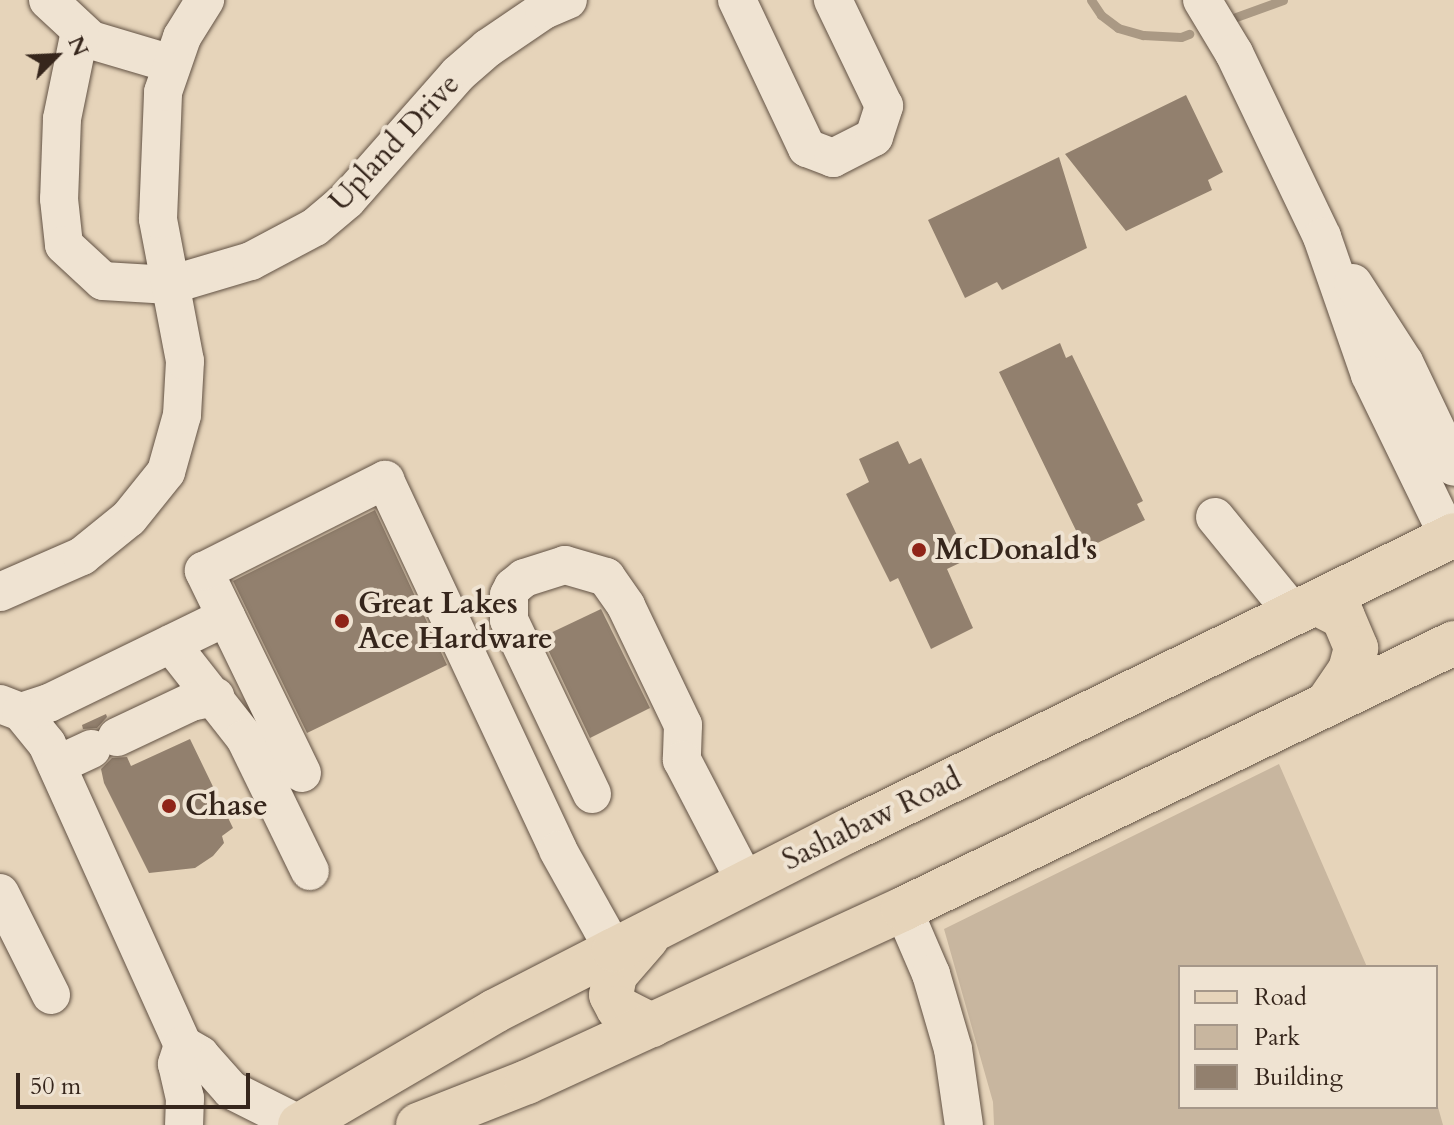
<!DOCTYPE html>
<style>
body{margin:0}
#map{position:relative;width:1454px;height:1125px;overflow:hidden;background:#e6d4ba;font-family:Cardo,serif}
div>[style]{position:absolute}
.green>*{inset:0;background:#c8b69f}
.stream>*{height:9px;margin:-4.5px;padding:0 4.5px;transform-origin:4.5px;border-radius:4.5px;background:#aa9984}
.building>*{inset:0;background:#92806e}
.roads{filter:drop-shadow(0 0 2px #625244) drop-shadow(0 0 2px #625244)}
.minor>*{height:38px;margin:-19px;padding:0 19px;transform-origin:19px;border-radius:19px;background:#efe3d2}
.major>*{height:44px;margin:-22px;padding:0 22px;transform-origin:22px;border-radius:22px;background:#e6d4ba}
.dots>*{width:22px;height:22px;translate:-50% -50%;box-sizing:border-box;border:4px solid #efe3d2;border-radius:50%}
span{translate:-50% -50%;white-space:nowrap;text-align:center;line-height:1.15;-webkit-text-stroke:8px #efe3d2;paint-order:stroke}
.street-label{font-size:30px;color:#36261c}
.poi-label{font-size:30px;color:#36261c;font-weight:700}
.left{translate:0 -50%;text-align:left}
.legend{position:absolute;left:1178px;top:965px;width:260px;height:144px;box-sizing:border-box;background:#efe3d2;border:2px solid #a59789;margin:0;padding:10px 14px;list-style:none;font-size:24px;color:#36261c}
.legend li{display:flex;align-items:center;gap:16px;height:40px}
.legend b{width:40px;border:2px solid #a59789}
.north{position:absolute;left:16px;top:16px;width:80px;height:80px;-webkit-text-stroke:6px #efe3d2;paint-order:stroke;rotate:66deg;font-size:22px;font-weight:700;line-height:32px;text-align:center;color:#36261c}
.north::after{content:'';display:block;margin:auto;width:28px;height:36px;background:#36261c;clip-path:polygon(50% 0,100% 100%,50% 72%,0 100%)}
.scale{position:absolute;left:16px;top:1073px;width:234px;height:36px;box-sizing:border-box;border:4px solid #36261c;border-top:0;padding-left:10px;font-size:24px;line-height:28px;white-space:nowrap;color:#36261c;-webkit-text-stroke:6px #efe3d2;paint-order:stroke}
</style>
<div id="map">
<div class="green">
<i style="clip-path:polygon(1279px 764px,1367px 967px,1180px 967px,1180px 1107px,1436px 1107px,1436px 1100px,1443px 1125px,994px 1125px,993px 1102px,944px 929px)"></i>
</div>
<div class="stream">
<i style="left:1091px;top:0;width:18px;rotate:56deg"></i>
<i style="left:1101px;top:15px;width:21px;rotate:37deg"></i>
<i style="left:1118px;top:28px;width:26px;rotate:16deg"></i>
<i style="left:1143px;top:35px;width:38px;rotate:3deg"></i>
<i style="left:1181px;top:37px;width:9px;rotate:-21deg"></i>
<i style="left:1236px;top:17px;width:50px;rotate:-19.9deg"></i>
</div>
<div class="building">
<i style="clip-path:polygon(1186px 95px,1223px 172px,1208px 180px,1212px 190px,1126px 231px,1065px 154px)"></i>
<i style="clip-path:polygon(1059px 157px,1087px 248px,1002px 290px,997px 282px,965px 298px,928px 220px)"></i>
<i style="clip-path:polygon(1060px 343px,1066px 358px,1072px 355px,1143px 501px,1137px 504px,1145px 520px,1085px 549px,999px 372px)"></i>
<i style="clip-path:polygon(898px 441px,909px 464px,921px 458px,968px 559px,947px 569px,973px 628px,931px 649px,898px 578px,890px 582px,846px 494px,869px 482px,859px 459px)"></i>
<i style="clip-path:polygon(375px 510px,447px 665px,307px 733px,233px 581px)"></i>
<i style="clip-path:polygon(601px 609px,650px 708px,590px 738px,542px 637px)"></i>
<i style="clip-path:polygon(106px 714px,107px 717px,97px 728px,83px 729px,82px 725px)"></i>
<i style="clip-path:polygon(190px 739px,233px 828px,222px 836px,224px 843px,213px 856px,195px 868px,149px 873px,104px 783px,101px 769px,112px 758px,127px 757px,131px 766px)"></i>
</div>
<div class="roads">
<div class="minor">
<i style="left:48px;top:0;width:59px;rotate:42.9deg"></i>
<i style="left:91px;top:40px;width:84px;rotate:16.5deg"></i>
<i style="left:737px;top:0;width:164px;rotate:64.7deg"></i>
<i style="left:807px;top:148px;width:28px;rotate:21deg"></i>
<i style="left:833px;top:158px;width:46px;rotate:-27.1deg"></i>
<i style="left:874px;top:137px;width:33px;rotate:-72deg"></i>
<i style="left:884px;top:106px;width:118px;rotate:-115.7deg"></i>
<i style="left:1202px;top:0;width:62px;rotate:58.9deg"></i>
<i style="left:1234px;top:53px;width:204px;rotate:64.4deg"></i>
<i style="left:1322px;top:237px;width:146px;rotate:70.8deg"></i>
<i style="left:1370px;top:375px;width:181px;rotate:64.1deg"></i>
<i style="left:80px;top:31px;width:90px;rotate:101.6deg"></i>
<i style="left:62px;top:119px;width:80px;rotate:92.1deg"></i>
<i style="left:59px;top:199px;width:46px;rotate:83.8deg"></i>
<i style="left:64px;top:245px;width:53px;rotate:42.7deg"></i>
<i style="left:103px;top:281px;width:67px;rotate:3.4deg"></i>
<i style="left:170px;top:285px;width:84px;rotate:-16.5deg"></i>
<i style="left:251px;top:261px;width:72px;rotate:-28deg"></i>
<i style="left:315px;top:227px;width:42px;rotate:-40.2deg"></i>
<i style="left:347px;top:200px;width:168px;rotate:-48.6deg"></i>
<i style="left:458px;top:74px;width:40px;rotate:-41deg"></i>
<i style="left:488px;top:48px;width:68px;rotate:-34.2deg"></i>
<i style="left:544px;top:10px;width:26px;rotate:-23deg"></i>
<i style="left:1353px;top:283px;width:94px;rotate:57.2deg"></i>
<i style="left:1404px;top:362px;width:116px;rotate:64.5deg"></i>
<i style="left:1215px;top:517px;width:125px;rotate:50.8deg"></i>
<i style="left:0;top:592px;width:90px;rotate:-23.7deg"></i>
<i style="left:82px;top:556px;width:60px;rotate:-39deg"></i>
<i style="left:129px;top:518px;width:59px;rotate:-51.2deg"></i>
<i style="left:166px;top:472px;width:59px;rotate:-74.3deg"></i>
<i style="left:182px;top:415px;width:54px;rotate:-86.8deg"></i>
<i style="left:185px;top:361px;width:145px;rotate:-100.8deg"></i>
<i style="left:158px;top:219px;width:127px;rotate:-87.7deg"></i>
<i style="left:163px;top:92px;width:58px;rotate:-70.9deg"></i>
<i style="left:182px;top:37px;width:44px;rotate:-58.1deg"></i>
<i style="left:171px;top:644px;width:120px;rotate:51.8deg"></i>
<i style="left:245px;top:738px;width:148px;rotate:64deg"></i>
<i style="left:0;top:704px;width:22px;rotate:21deg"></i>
<i style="left:21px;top:712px;width:41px;rotate:50.9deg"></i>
<i style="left:47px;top:744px;width:330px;rotate:65.7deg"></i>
<i style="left:183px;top:1045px;width:20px;rotate:30deg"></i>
<i style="left:200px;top:1055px;width:47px;rotate:48.5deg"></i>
<i style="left:231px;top:1090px;width:78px;rotate:26.6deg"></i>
<i style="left:21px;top:712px;width:29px;rotate:-18deg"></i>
<i style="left:49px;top:703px;width:197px;rotate:-25.9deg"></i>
<i style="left:117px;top:737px;width:82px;rotate:-25.3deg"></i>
<i style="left:191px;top:702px;width:25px;rotate:-12deg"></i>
<i style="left:57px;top:765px;width:38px;rotate:-25deg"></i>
<i style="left:302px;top:773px;width:225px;rotate:-115.9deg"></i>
<i style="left:204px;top:571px;width:203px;rotate:-26.7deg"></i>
<i style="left:385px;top:480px;width:408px;rotate:64.9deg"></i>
<i style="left:558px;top:850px;width:115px;rotate:60.8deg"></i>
<i style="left:592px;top:794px;width:193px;rotate:-115.5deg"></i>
<i style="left:509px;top:620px;width:25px;rotate:-90deg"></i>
<i style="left:509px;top:595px;width:9px;rotate:-63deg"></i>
<i style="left:513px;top:587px;width:14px;rotate:-39deg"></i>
<i style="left:524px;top:578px;width:43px;rotate:-17.6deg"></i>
<i style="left:565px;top:565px;width:43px;rotate:16.3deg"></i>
<i style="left:606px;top:577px;width:35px;rotate:55deg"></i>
<i style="left:626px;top:606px;width:132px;rotate:64.4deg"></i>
<i style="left:683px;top:725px;width:35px;rotate:92deg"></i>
<i style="left:682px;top:760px;width:139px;rotate:62.5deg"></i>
<i style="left:0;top:893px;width:114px;rotate:63.4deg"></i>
<i style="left:903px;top:909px;width:71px;rotate:66.7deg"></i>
<i style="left:931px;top:974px;width:78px;rotate:73.7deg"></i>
<i style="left:953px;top:1049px;width:77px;rotate:81.8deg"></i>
<i style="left:183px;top:1045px;width:20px;rotate:108deg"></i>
<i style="left:177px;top:1064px;width:35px;rotate:77deg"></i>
<i style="left:185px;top:1098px;width:27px;rotate:92deg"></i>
</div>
<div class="major">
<i style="left:1316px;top:603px;width:30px;rotate:27deg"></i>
<i style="left:1343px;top:617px;width:34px;rotate:67deg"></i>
<i style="left:1356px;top:648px;width:23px;rotate:105deg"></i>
<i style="left:1350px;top:670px;width:41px;rotate:124.1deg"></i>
<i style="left:647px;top:938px;width:49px;rotate:130.9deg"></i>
<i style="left:615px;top:975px;width:20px;rotate:101deg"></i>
<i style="left:611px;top:995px;width:15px;rotate:62deg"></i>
<i style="left:618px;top:1008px;width:38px;rotate:27deg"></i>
<i style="left:300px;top:1125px;width:226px;rotate:-30.3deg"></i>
<i style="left:495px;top:1011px;width:134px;rotate:-27.1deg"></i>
<i style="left:614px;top:950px;width:263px;rotate:-27deg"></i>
<i style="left:848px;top:831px;width:674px;rotate:-26.03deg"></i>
<i style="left:418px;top:1125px;width:117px;rotate:-21.5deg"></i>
<i style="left:527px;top:1082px;width:414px;rotate:-24.7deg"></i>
<i style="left:903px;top:909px;width:612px;rotate:-25.77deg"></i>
</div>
</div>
<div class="dots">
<i style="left:919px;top:550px;background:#8f2418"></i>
<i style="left:342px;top:621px;background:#8f2418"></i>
<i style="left:169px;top:806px;background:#8f2418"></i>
</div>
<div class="street-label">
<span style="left:395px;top:143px;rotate:-47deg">Upland Drive</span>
<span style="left:872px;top:820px;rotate:-26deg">Sashabaw Road</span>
</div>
<div class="poi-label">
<span class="left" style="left:935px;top:550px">McDonald's</span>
<span class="left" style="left:358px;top:621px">Great Lakes<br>Ace Hardware</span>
<span class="left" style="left:185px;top:806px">Chase</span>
</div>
<ul class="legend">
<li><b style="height:10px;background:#e6d4ba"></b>Road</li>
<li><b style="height:22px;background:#c8b69f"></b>Park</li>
<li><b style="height:22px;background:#92806e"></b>Building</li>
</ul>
<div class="north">N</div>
<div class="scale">50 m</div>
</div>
